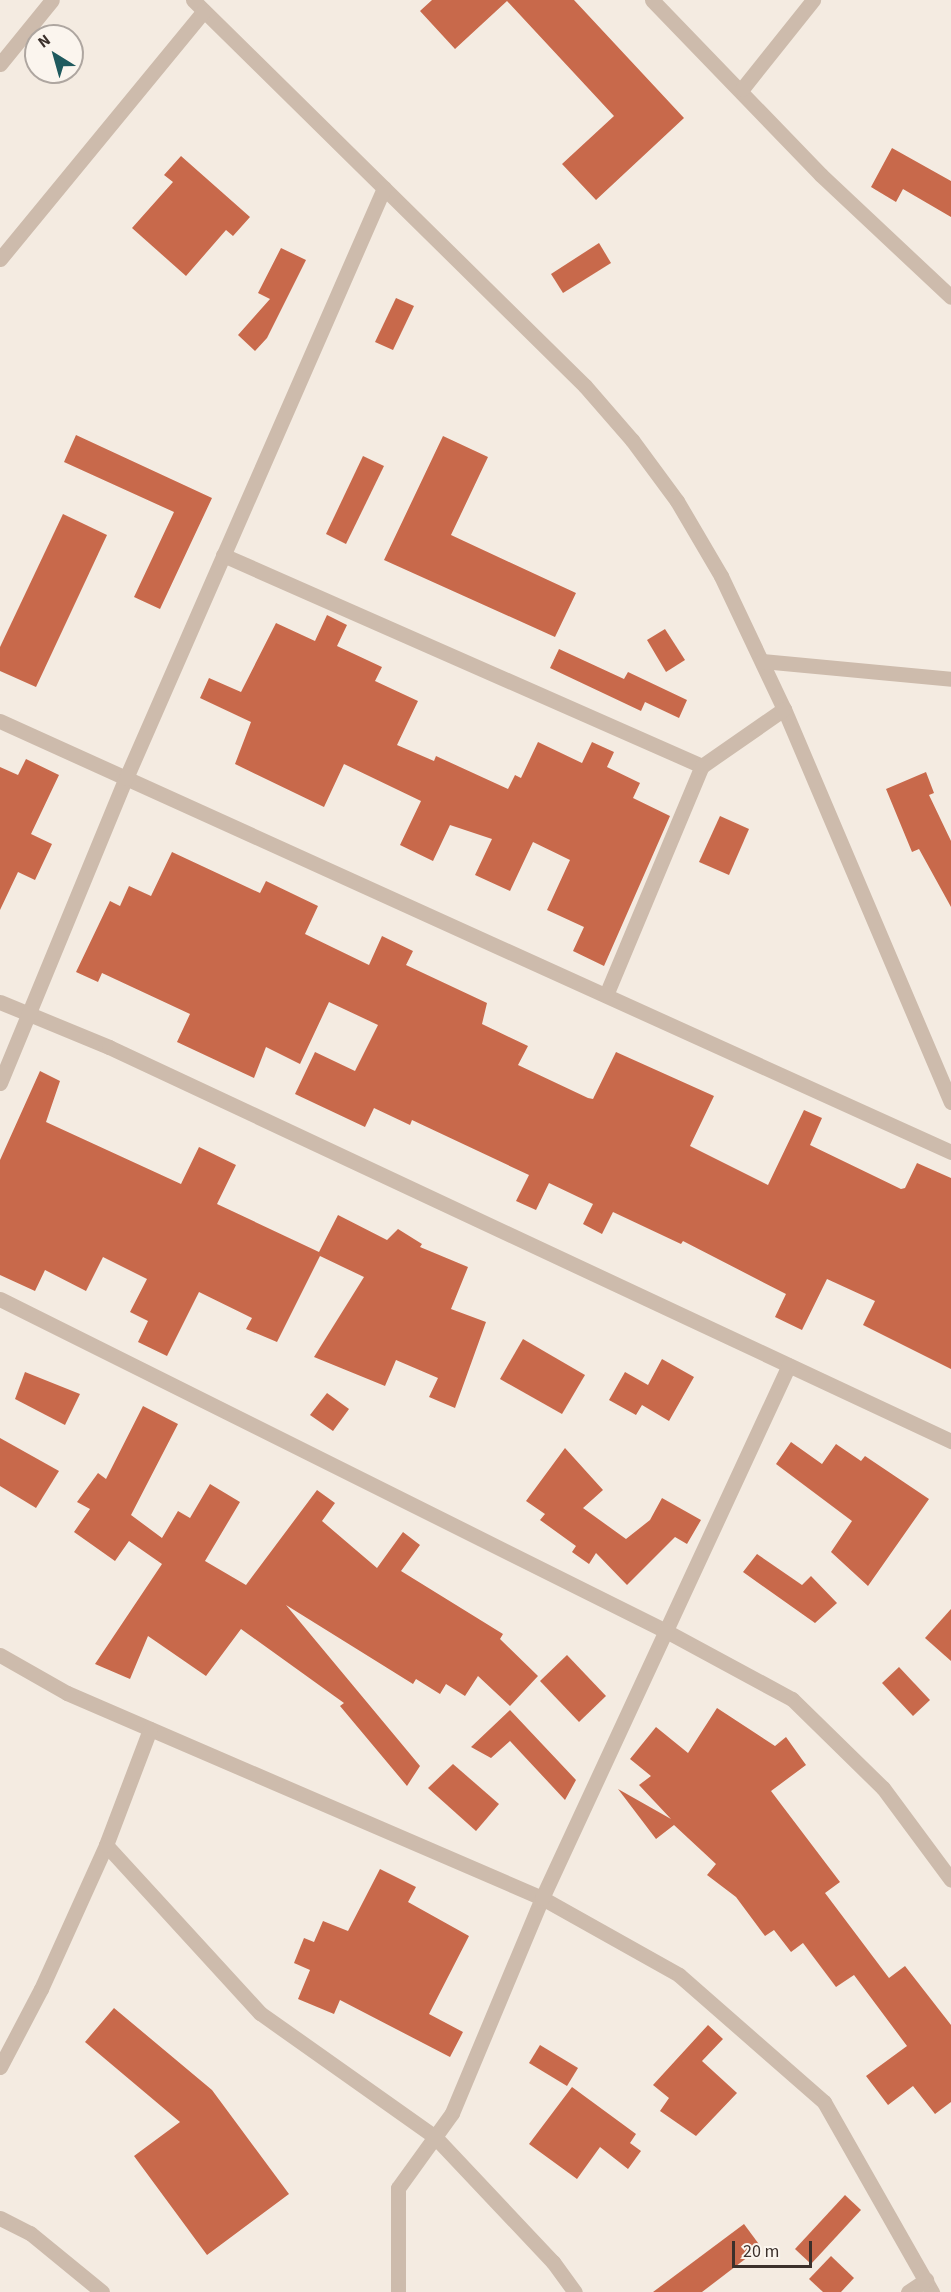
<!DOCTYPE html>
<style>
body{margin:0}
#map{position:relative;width:951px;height:2292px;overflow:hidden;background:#f4ebe1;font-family:"Source Sans 3",sans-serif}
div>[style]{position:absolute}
.building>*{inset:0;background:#c8694b}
.minor>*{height:15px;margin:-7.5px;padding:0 7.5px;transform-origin:7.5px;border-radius:7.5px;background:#cdbbac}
span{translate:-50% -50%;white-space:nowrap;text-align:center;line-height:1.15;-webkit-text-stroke:4.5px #fbf5ee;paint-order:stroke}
.north{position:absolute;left:24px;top:24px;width:60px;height:60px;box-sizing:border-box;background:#fbf5ee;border:2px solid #aea6a0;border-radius:50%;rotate:323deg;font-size:16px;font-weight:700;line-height:24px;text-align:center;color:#3b302b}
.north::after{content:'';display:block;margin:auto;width:21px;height:27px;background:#1f5a5e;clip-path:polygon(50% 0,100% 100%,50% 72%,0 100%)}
.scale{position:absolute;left:732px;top:2241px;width:80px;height:27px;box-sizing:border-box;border:3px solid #3b302b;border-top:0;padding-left:8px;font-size:18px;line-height:21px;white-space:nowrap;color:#3b302b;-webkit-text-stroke:4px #fbf5ee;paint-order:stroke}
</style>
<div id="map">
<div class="building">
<i style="clip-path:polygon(432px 0,574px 0,684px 118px,596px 200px,562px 164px,614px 116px,507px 1px,455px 49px,420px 11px)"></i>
<i style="clip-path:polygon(892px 148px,951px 181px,951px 217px,903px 189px,896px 202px,871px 187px)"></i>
<i style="clip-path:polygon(181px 156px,250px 217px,233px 236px,226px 230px,186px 276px,132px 228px,173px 182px,164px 175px)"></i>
<i style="clip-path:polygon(599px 243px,611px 263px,563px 293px,551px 274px)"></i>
<i style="clip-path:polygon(281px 248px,306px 260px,267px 338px,255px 351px,238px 335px,270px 299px,258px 293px)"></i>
<i style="clip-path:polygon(396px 298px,414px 306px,393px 350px,375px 342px)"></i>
<i style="clip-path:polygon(76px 435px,212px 498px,160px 609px,134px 597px,174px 512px,64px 462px)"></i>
<i style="clip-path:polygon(443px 436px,488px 457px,451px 535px,576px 593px,555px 637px,384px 560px)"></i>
<i style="clip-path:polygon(363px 456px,384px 466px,346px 544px,326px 534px)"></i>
<i style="clip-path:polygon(63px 514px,107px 535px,36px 687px,0 671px,0 647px)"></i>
<i style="clip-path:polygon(327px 615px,347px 625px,337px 646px,382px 667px,375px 681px,418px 701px,397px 745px,434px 761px,436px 756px,508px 789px,515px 775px,521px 778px,538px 742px,582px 763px,592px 742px,614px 752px,607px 767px,640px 783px,633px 798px,670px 816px,604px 966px,573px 951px,584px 927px,547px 910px,570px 860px,533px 842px,510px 891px,475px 875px,492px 839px,450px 825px,433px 861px,400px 845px,421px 801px,344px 764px,324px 807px,235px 764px,251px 722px,200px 698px,209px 678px,241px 692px,276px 623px,315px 641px)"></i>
<i style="clip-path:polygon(665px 629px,685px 660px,666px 672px,647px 640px)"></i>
<i style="clip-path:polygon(559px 649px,624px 679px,628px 672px,687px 700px,679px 718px,645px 702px,641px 711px,550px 668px)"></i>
<i style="clip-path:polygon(26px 759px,59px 775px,31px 834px,52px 844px,35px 880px,18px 872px,0 910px,0 767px,18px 775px)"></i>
<i style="clip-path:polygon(926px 772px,934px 793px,929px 795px,951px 841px,951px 907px,919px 849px,912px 852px,886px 789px)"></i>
<i style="clip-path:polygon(720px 816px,749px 829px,729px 875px,699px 862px)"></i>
<i style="clip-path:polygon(172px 852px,260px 893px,266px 881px,318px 906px,305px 934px,369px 965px,382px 936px,413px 951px,406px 965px,487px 1003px,482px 1024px,528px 1046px,518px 1065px,588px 1098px,593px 1099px,616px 1052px,714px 1096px,690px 1146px,768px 1185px,804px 1110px,822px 1118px,810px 1145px,901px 1189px,905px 1188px,917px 1163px,951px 1178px,951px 1369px,863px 1325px,875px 1301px,827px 1279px,802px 1330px,775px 1317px,786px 1294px,683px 1241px,681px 1244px,613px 1212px,602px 1234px,583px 1224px,593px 1204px,549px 1183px,536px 1210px,516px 1201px,529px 1175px,412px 1120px,410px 1125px,374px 1108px,365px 1127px,295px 1094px,315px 1052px,355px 1071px,378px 1025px,329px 1002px,300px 1064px,266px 1047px,254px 1078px,177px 1042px,190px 1014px,102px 973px,98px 982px,76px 972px,110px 901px,120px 906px,129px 886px,151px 896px)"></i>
<i style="clip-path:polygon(40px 1071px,60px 1081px,46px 1122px,181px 1184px,199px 1147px,236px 1165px,217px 1204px,319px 1252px,338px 1215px,387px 1240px,398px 1229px,422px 1244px,420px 1247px,468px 1267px,451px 1309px,486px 1322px,455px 1408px,429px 1397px,438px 1378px,396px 1360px,385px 1386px,314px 1357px,364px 1277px,320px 1256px,277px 1342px,246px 1329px,252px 1318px,199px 1292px,167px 1356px,138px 1342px,148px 1321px,130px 1312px,147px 1279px,103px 1257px,86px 1291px,45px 1270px,35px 1291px,0 1275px,0 1160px)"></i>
<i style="clip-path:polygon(523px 1339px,585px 1375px,562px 1414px,500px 1379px)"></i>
<i style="clip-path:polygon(662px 1359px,694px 1377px,669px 1421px,642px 1405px,636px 1415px,609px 1400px,625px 1372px,648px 1385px)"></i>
<i style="clip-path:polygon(25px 1372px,80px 1394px,65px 1425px,15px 1399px)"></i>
<i style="clip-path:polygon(327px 1393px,349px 1409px,333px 1431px,310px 1415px)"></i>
<i style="clip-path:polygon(143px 1406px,178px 1424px,131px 1515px,162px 1538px,178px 1511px,190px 1518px,210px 1484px,240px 1502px,205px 1561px,246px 1585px,317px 1490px,335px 1503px,322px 1521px,377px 1568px,403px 1532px,420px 1545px,401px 1571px,503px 1634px,500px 1639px,538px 1676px,510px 1706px,478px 1676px,465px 1696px,446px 1684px,440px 1694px,416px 1679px,413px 1684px,286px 1605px,420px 1766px,407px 1786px,340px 1706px,344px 1703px,241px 1629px,206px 1676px,148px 1636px,130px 1679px,95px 1664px,162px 1564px,129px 1541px,115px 1561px,74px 1532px,90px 1509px,77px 1502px,98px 1473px,106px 1479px)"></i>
<i style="clip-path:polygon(0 1438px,59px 1471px,36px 1508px,0 1486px)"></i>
<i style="clip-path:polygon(791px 1442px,822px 1464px,836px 1444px,861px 1461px,865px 1456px,929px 1499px,868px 1586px,831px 1552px,852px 1521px,776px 1464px)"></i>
<i style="clip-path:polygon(565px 1448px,603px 1490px,583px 1508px,626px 1539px,650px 1520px,662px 1498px,701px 1520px,687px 1544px,675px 1537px,627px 1585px,596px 1553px,589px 1564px,572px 1552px,576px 1546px,540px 1520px,545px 1514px,526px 1501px)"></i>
<i style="clip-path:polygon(757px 1554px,802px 1585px,811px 1576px,837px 1603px,815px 1623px,743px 1572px)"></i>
<i style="clip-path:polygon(951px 1609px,951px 1661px,925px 1638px)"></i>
<i style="clip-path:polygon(567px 1655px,606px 1696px,579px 1722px,540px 1681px)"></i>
<i style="clip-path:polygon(899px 1667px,930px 1700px,913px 1716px,882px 1683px)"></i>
<i style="clip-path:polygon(717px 1708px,775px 1746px,786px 1737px,806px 1765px,771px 1791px,840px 1882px,825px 1893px,889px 1978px,905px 1966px,951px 2025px,951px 2102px,935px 2114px,913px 2086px,888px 2105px,866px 2076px,907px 2046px,854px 1975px,836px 1987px,803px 1943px,791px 1952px,774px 1930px,765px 1936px,736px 1897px,707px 1875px,716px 1864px,674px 1825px,656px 1839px,618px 1789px,671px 1819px,639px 1785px,651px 1776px,630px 1759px,656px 1727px,688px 1753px)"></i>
<i style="clip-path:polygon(510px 1710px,576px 1780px,565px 1800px,510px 1741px,491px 1758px,471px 1747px)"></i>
<i style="clip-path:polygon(453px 1764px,499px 1804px,476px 1831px,428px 1788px)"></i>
<i style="clip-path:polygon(380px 1869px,416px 1887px,408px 1902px,469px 1936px,429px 2014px,463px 2032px,450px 2057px,340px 2000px,334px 2014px,298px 1999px,310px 1970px,294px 1963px,304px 1938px,314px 1942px,323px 1921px,348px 1931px)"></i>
<i style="clip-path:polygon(114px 2008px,212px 2090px,289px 2194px,207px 2255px,134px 2156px,180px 2122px,85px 2042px)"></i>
<i style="clip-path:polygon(708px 2025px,723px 2039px,702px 2061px,737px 2093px,696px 2136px,660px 2111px,669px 2098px,653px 2085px)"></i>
<i style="clip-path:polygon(540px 2045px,578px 2068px,567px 2086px,529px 2063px)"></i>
<i style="clip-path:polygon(572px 2087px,636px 2134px,630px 2143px,641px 2151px,628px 2169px,600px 2147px,577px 2179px,529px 2144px)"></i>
<i style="clip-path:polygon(845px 2195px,861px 2210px,811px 2264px,795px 2249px)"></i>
<i style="clip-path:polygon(744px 2224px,761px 2247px,702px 2292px,653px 2292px)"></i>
<i style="clip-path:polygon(831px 2256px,854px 2278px,841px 2292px,823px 2292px,809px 2279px)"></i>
</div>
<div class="minor">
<i style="left:193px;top:0;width:550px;rotate:44.56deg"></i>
<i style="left:585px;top:386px;width:72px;rotate:49deg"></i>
<i style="left:632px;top:440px;width:76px;rotate:53.6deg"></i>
<i style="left:677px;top:501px;width:87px;rotate:59.6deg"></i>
<i style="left:721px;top:576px;width:147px;rotate:64.7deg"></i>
<i style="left:784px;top:709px;width:427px;rotate:67deg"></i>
<i style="left:652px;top:0;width:243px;rotate:46deg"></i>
<i style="left:821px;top:175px;width:178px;rotate:43.2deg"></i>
<i style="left:0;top:64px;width:82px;rotate:-50.9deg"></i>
<i style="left:742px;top:89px;width:114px;rotate:-51.4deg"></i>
<i style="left:0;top:259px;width:321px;rotate:-50.6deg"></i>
<i style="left:223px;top:555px;width:523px;rotate:23.77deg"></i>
<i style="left:762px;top:661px;width:190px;rotate:5.4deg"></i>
<i style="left:0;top:721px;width:1044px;rotate:24.38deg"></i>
<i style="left:606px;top:995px;width:248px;rotate:-67.3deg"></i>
<i style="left:702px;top:766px;width:100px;rotate:-34.8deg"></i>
<i style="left:0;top:1002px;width:118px;rotate:22.4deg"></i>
<i style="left:109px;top:1047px;width:930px;rotate:25.08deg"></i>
<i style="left:0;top:1083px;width:330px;rotate:-67.6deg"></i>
<i style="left:126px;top:778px;width:644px;rotate:-66.38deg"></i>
<i style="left:0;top:1299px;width:744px;rotate:26.5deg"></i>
<i style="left:666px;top:1631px;width:143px;rotate:28.4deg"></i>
<i style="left:792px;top:1699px;width:127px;rotate:44.4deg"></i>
<i style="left:883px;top:1788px;width:114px;rotate:53.5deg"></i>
<i style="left:0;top:1655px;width:77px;rotate:29.6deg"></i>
<i style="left:67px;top:1693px;width:517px;rotate:23.34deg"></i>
<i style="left:542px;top:1898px;width:157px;rotate:29.3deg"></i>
<i style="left:679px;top:1975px;width:193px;rotate:41.2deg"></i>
<i style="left:824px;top:2102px;width:219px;rotate:60.4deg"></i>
<i style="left:106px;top:1845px;width:228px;rotate:47.5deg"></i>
<i style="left:260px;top:2013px;width:214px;rotate:35.3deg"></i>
<i style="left:435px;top:2137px;width:172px;rotate:46.7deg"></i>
<i style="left:553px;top:2262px;width:37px;rotate:54deg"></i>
<i style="left:0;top:2067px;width:88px;rotate:-62.3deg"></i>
<i style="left:41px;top:1989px;width:158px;rotate:-65.7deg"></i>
<i style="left:106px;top:1845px;width:124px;rotate:-69.2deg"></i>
<i style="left:0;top:2218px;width:34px;rotate:27deg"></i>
<i style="left:30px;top:2233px;width:93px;rotate:39.3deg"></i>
<i style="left:398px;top:2292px;width:104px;rotate:-90deg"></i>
<i style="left:398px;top:2188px;width:92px;rotate:-54.2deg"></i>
<i style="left:452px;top:2113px;width:233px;rotate:-67.3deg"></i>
<i style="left:542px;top:1898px;width:587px;rotate:-65.14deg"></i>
<i style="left:908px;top:2292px;width:22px;rotate:-34deg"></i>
</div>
<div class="north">N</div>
<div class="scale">20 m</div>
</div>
